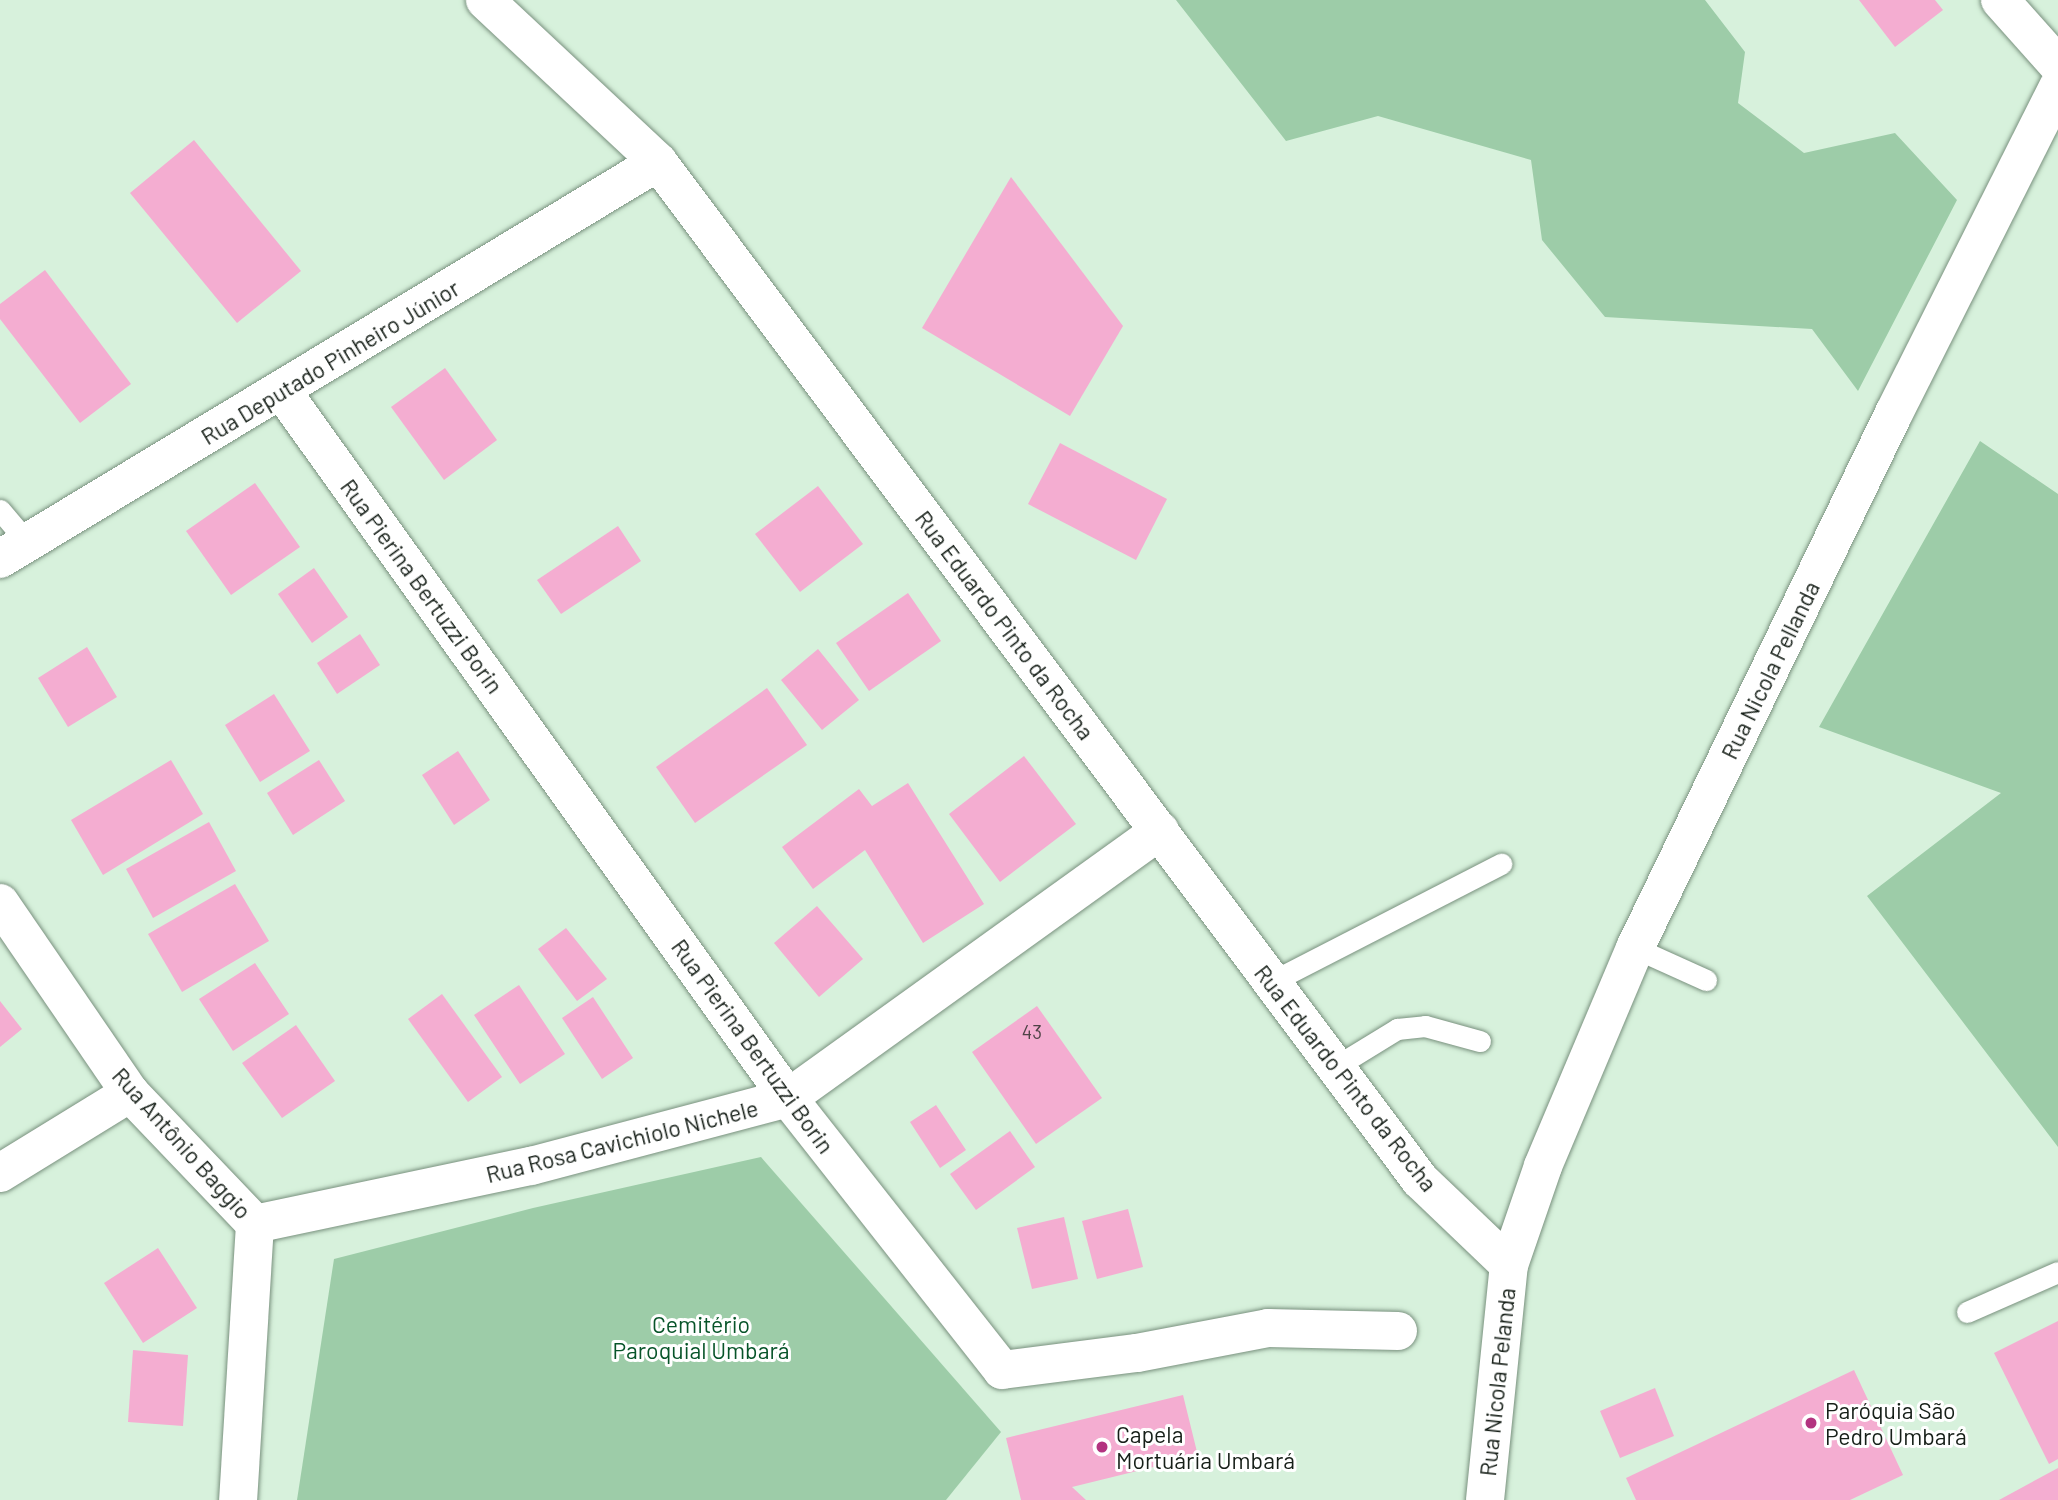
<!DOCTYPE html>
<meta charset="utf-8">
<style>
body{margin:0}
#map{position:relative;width:2058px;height:1500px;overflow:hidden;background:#d7f1dc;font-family:Barlow,sans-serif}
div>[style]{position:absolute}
.green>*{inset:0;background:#9dcca8}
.building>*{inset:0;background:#f4add1}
.roads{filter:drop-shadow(0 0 2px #79917e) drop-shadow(0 0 2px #79917e)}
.lane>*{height:21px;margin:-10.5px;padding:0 10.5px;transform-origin:10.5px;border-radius:10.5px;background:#fff}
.street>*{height:38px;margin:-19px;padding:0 19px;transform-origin:19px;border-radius:19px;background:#fff}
.secondary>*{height:38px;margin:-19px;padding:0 19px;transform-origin:19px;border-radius:19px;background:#fff}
.dots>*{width:19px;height:19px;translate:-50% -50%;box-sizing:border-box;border:4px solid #fff;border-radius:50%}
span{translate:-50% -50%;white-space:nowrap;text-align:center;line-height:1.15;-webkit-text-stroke:6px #fff;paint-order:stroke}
.number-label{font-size:19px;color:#4e4246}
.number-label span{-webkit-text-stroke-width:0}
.street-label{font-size:23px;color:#161f18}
.park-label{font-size:23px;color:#075429}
.poi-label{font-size:23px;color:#161f18}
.left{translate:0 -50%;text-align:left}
</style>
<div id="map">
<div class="green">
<i style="clip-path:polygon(1176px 0,1705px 0,1745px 52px,1738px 103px,1804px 153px,1895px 133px,1957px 200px,1858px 391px,1812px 329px,1605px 317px,1542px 240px,1531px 160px,1378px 116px,1286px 141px)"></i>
<i style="clip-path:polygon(1980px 441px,2058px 494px,2058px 1147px,1867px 896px,2001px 793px,1819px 727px)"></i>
<i style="clip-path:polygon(761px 1157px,1001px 1432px,946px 1500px,297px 1500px,334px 1259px,533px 1208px)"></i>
</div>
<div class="building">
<i style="clip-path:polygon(1859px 0,1935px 0,1943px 10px,1895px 47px)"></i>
<i style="clip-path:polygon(194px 140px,301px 271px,237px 323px,130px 193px)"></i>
<i style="clip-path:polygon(1011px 177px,1123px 326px,1070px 416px,922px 328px)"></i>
<i style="clip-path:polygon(45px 270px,131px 384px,80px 423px,0 319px,0 304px)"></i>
<i style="clip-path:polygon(445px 368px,497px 440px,444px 480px,391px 407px)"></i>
<i style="clip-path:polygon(1060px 443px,1167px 499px,1136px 560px,1028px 504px)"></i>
<i style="clip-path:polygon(255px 483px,300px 547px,231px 595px,186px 531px)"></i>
<i style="clip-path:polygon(818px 486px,863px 544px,800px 592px,755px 534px)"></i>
<i style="clip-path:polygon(618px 526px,641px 561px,561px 614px,537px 580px)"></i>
<i style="clip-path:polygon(314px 568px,348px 617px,312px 643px,278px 594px)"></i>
<i style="clip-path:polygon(908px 593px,941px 641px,869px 691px,836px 643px)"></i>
<i style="clip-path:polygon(360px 634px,380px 665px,337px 694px,317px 663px)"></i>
<i style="clip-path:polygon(87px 647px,117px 697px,68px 727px,38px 678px)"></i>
<i style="clip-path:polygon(818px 649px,859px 700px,822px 730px,781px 680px)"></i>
<i style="clip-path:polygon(767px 688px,807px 745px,695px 823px,656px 767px)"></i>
<i style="clip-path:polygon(274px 694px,310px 751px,260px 782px,225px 725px)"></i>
<i style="clip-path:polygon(458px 751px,490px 800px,454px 825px,422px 775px)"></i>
<i style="clip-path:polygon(1024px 756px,1076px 824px,1000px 882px,949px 814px)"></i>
<i style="clip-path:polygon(171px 760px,203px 814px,103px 875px,71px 820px)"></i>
<i style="clip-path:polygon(319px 760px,345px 801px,293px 835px,267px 793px)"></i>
<i style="clip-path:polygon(908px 783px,984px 904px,923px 943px,865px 850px,813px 889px,782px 847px,859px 789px,872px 806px)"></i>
<i style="clip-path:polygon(209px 822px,236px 871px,153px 918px,126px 869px)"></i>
<i style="clip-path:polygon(235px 884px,269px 941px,182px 992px,148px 934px)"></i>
<i style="clip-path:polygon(817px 906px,863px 959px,819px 997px,774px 943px)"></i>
<i style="clip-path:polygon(566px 928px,607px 979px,577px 1001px,538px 949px)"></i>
<i style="clip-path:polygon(255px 963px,289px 1014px,233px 1051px,199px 999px)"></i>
<i style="clip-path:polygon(519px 985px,565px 1054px,520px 1084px,474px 1015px)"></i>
<i style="clip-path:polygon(442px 994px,502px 1077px,468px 1102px,408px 1019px)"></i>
<i style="clip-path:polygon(593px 997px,633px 1058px,602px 1079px,562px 1018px)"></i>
<i style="clip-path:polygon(0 1001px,22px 1029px,0 1047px)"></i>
<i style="clip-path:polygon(1037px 1006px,1102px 1098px,1036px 1144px,972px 1052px)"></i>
<i style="clip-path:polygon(296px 1025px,335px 1081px,282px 1118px,242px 1063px)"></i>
<i style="clip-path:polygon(936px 1105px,966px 1150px,940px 1168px,910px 1122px)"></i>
<i style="clip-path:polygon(1010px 1131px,1035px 1167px,976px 1210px,950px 1174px)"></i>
<i style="clip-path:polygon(1128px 1209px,1143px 1267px,1097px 1279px,1082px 1221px)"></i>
<i style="clip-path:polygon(1064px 1217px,1078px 1279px,1032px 1289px,1017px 1228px)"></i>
<i style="clip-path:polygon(158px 1248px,197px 1308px,143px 1343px,104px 1283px)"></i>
<i style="clip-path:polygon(2058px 1321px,2058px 1459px,2049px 1464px,1994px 1353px)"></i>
<i style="clip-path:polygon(133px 1350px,188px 1355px,183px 1426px,128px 1422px)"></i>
<i style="clip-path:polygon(1854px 1370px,1903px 1475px,1850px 1500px,1636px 1500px,1626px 1478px)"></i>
<i style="clip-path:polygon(1655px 1388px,1674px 1436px,1620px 1458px,1600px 1411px)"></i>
<i style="clip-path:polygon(1183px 1395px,1198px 1456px,1072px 1487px,1086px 1500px,1021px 1500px,1006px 1438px)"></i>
<i style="clip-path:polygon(2058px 1468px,2058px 1500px,1999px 1500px)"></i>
</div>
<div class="roads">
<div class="lane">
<i style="left:0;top:510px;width:42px;rotate:49.8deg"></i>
<i style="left:1635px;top:948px;width:78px;rotate:24.3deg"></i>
<i style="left:1271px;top:982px;width:259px;rotate:-27.2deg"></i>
<i style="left:1335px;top:1067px;width:73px;rotate:-31.5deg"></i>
<i style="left:1397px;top:1029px;width:28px;rotate:-6deg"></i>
<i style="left:1425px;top:1026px;width:57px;rotate:15.3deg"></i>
<i style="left:1967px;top:1312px;width:99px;rotate:-23.7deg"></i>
</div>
<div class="street">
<i style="left:2000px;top:0;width:87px;rotate:48.3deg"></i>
<i style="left:282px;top:391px;width:869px;rotate:54.41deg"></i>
<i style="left:788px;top:1098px;width:346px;rotate:51.8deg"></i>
<i style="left:1002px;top:1370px;width:136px;rotate:-7.2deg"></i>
<i style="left:1137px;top:1353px;width:133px;rotate:-10.8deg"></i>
<i style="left:1268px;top:1328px;width:130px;rotate:1.3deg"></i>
<i style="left:0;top:903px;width:230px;rotate:55.6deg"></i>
<i style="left:130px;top:1093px;width:181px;rotate:46.3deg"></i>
<i style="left:255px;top:1224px;width:277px;rotate:93.5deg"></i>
<i style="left:0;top:1173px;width:153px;rotate:-31.6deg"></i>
<i style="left:255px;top:1224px;width:282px;rotate:-11.9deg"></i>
<i style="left:531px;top:1166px;width:266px;rotate:-14.8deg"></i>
<i style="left:788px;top:1098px;width:458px;rotate:-35.7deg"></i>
</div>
<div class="secondary">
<i style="left:485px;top:0;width:237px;rotate:43.1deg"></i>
<i style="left:658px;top:162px;width:1272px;rotate:53.18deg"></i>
<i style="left:1420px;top:1180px;width:123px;rotate:43.7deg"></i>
<i style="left:0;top:559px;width:768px;rotate:-31.1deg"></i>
<i style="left:1485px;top:1500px;width:236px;rotate:-84.2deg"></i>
<i style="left:1509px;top:1265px;width:105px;rotate:-71deg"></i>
<i style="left:1543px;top:1166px;width:237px;rotate:-67.1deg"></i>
<i style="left:1635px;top:948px;width:594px;rotate:-64.17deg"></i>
<i style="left:1894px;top:413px;width:365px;rotate:-63.3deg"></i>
</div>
</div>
<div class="dots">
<i style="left:1811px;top:1423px;background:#b33380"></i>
<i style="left:1102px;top:1447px;background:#b33380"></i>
</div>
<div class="number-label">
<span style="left:1032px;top:1032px">43</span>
</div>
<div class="street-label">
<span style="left:330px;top:362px;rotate:-31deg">Rua Deputado Pinheiro Júnior</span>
<span style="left:422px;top:586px;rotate:54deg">Rua Pierina Bertuzzi Borin</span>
<span style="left:1005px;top:625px;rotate:53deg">Rua Eduardo Pinto da Rocha</span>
<span style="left:1770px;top:670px;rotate:-64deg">Rua Nicola Pellanda</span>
<span style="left:753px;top:1046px;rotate:54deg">Rua Pierina Bertuzzi Borin</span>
<span style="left:1346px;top:1078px;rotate:52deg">Rua Eduardo Pinto da Rocha</span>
<span style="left:622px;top:1141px;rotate:-14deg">Rua Rosa Cavichiolo Nichele</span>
<span style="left:182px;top:1143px;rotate:48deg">Rua Antônio Baggio</span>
<span style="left:1497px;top:1382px;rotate:-84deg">Rua Nicola Pelanda</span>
</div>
<div class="park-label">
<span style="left:701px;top:1337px">Cemitério<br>Paroquial Umbará</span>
</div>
<div class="poi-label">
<span class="left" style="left:1825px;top:1423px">Paróquia São<br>Pedro Umbará</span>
<span class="left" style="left:1116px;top:1447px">Capela<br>Mortuária Umbará</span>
</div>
</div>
